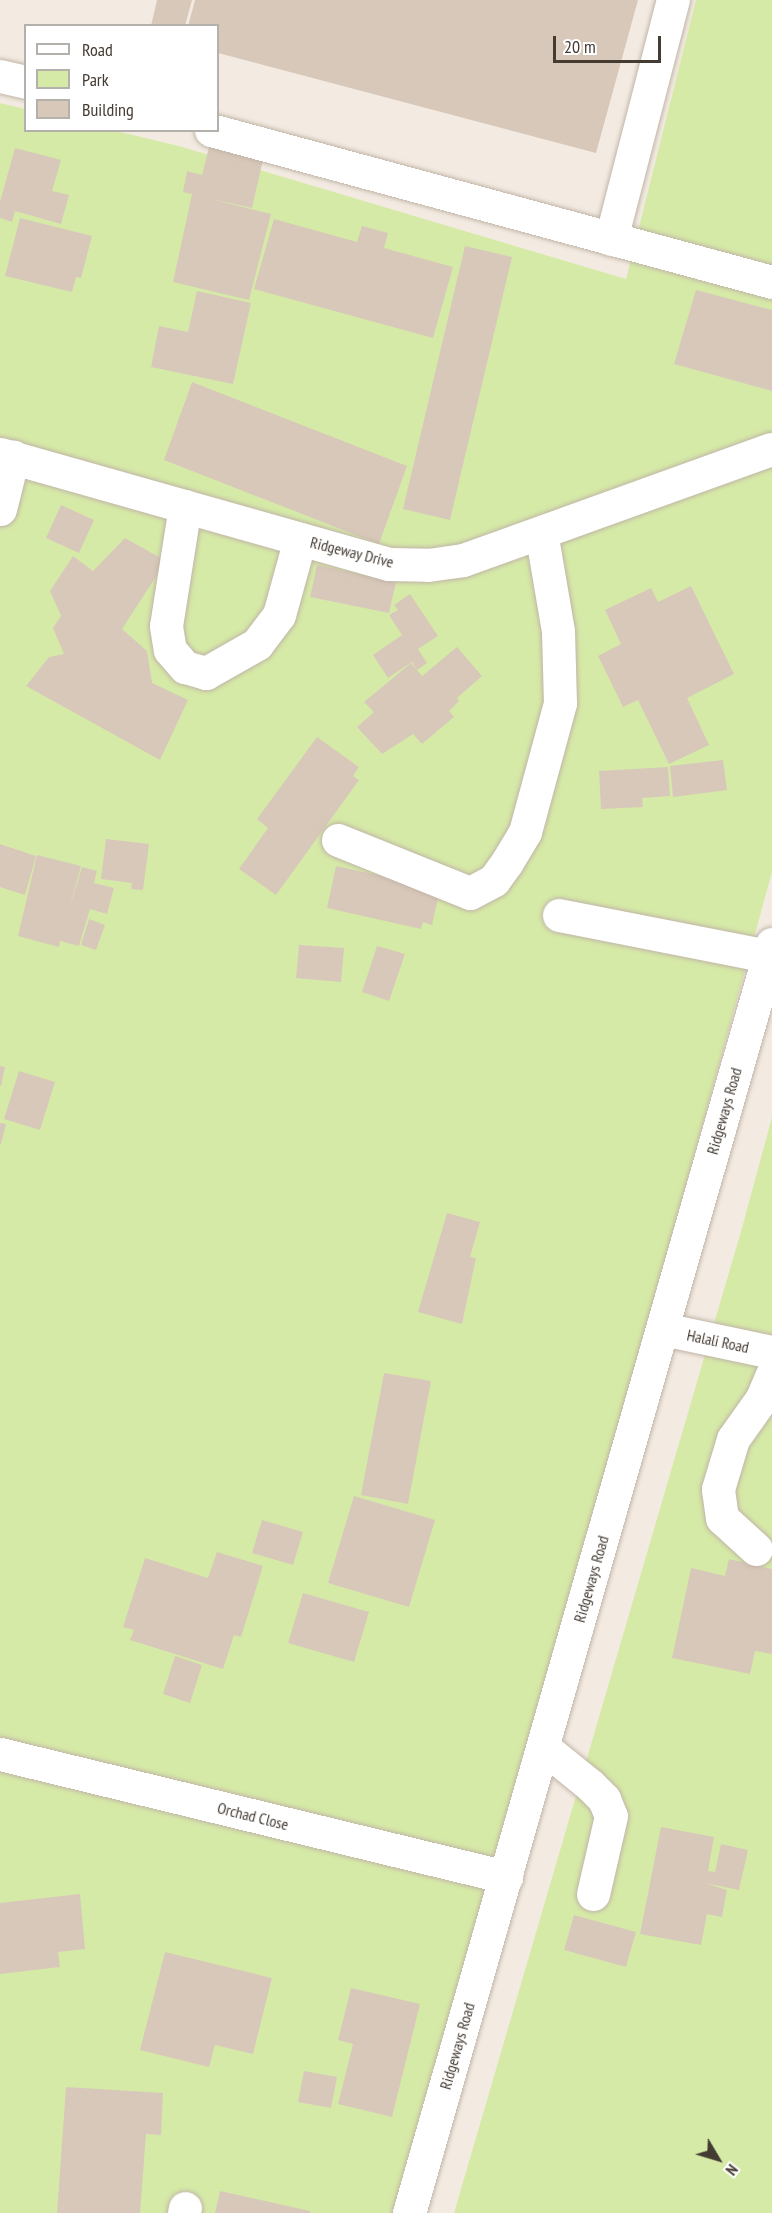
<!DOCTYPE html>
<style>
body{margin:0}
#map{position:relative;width:772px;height:2213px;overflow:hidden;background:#f3ebe2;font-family:"PT Sans Narrow",sans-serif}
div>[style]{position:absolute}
.green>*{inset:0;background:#d6eaa7}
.building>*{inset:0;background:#d8c8ba}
.roads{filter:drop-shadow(0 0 2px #c1b5a7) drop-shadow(0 0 2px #c1b5a7)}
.minor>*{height:33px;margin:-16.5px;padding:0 16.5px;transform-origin:16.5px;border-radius:16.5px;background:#fff}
span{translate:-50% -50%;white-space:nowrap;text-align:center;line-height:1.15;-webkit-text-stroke:4.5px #fff;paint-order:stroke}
.street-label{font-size:16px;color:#443b32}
.legend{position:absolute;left:24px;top:24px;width:195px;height:108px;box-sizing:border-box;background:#fff;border:2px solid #b4b1ad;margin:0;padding:8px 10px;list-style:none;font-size:18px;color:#443b32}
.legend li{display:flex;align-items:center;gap:12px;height:30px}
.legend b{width:30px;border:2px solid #b4b1ad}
.north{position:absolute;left:688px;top:2129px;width:60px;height:60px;-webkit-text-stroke:4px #fff;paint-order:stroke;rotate:128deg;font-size:16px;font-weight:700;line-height:24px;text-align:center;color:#443b32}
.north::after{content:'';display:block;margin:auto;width:21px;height:27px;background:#443b32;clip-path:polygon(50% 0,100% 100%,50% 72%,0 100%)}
.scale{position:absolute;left:553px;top:36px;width:108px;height:27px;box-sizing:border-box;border:3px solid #443b32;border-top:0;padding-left:8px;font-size:18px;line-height:21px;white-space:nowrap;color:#443b32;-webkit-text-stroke:4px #fff;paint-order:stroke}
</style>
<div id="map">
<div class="green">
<i style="clip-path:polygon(696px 0,772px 0,772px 872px,403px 2213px,0 2213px,0 103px,25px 109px,26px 130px,116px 131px,179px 146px,626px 279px)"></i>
<i style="clip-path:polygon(772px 1117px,772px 2213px,454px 2213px,742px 1228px)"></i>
</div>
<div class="building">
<i style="clip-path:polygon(157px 0,192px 0,185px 26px,151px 26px)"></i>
<i style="clip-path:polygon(195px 0,638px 0,596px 153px,218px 53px,218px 26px,188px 26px)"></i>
<i style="clip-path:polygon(211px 139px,265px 151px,252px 208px,207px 198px,271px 214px,249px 300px,173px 282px,192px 194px,183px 192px,187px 171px,202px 175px)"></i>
<i style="clip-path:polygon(15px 148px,61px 160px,52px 191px,69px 195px,61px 224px,15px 211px,12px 222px,0 218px,0 202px)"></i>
<i style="clip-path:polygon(20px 218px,92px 236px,81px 278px,76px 277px,72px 292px,5px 276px)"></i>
<i style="clip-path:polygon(274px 219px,357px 242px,362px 226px,388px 233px,384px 248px,453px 267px,433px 338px,254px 289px)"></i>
<i style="clip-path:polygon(465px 246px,512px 257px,450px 520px,403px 509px)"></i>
<i style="clip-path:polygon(696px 290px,772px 310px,772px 391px,674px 364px)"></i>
<i style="clip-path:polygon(197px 291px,251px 303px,233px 384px,151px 367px,159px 326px,188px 332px)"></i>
<i style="clip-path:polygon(192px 382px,407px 466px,379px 544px,164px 460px)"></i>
<i style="clip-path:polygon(61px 505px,94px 520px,79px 553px,46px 538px)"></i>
<i style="clip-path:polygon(125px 538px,166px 561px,122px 629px,147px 651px,152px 683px,188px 700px,160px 760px,26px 686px,49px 657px,64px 654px,53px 628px,61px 616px,50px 591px,73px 556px,93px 571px)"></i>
<i style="clip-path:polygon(317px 565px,396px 582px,389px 613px,310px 597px)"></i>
<i style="clip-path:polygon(691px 586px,734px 674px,687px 698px,709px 745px,669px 764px,638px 700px,623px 707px,598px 656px,621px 644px,605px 610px,651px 588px,658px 602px)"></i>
<i style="clip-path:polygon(410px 594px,438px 636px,418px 649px,427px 663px,417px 670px,412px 662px,388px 678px,373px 655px,402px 635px,389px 615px,398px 610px,394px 605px)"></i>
<i style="clip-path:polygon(457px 647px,482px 676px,457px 698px,459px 701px,449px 711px,454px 717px,422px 744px,413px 734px,382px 754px,357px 727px,374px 712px,364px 702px,411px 663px,422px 676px)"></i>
<i style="clip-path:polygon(317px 737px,359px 767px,353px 776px,359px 780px,276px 895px,239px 869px,268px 828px,257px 819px)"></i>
<i style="clip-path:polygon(723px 760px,727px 790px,673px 797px,670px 766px)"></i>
<i style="clip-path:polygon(668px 767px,670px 796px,642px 798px,643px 807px,601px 809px,599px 771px)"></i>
<i style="clip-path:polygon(106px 839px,149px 844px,143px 890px,131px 889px,132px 883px,101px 879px)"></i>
<i style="clip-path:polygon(0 844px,36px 856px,25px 895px,0 887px)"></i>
<i style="clip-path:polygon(37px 855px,81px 866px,69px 910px,82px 867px,97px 871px,94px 883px,114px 888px,107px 914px,90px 909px,79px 946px,60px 941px,59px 947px,18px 936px)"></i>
<i style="clip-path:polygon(336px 866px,440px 889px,432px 925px,423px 922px,421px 929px,327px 908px)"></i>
<i style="clip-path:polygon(89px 919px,105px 925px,96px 950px,81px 945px)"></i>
<i style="clip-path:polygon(299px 945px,344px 948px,341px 982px,296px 978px)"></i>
<i style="clip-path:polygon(377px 946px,405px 954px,389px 1001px,362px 992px)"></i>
<i style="clip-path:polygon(0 1066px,5px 1067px,1px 1086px,0 1086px)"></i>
<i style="clip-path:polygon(19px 1071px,55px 1082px,40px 1130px,4px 1119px)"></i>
<i style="clip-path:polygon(0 1123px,6px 1124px,1px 1144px,0 1144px)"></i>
<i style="clip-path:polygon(447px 1213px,480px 1222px,470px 1257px,476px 1258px,462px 1324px,418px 1312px)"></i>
<i style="clip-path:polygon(384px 1373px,431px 1381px,408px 1504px,361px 1495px)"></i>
<i style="clip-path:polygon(354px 1496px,435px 1520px,409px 1607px,328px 1583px)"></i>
<i style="clip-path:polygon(262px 1520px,303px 1532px,293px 1565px,252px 1553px)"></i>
<i style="clip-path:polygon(217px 1552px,263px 1566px,241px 1637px,234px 1635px,223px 1669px,130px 1640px,134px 1630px,123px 1627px,145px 1558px,208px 1578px)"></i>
<i style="clip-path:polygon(729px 1559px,772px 1569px,772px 1654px,755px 1651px,750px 1674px,672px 1658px,691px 1568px,725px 1576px)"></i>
<i style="clip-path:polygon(303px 1593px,369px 1612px,354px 1662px,288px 1643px)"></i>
<i style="clip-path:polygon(175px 1656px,202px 1665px,190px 1703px,163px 1694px)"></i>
<i style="clip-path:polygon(661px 1827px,714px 1837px,708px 1871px,715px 1872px,721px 1844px,748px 1850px,739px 1890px,705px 1883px,727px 1890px,722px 1917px,707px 1914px,701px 1945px,640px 1934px)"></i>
<i style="clip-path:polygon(80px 1894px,85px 1949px,58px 1952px,60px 1967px,0 1974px,0 1903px)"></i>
<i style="clip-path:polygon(574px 1915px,636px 1932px,626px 1967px,564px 1950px)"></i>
<i style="clip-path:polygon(165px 1952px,272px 1978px,253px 2054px,215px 2045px,209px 2067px,140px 2050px)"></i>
<i style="clip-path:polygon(351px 1988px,420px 2004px,392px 2117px,338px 2104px,353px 2044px,338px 2040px)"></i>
<i style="clip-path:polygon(304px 2071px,337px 2077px,331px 2108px,298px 2102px)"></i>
<i style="clip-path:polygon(66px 2087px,163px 2093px,161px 2135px,146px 2134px,140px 2213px,57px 2213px)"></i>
<i style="clip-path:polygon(220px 2191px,310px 2211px,310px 2213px,215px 2213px)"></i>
</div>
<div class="roads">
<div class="minor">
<i style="left:0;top:76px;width:27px;rotate:13deg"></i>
<i style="left:211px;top:130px;width:581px;rotate:15.16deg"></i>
<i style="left:611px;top:239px;width:247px;rotate:-75.5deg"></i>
<i style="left:0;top:454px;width:404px;rotate:15.8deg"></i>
<i style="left:389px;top:564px;width:39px;rotate:1deg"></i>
<i style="left:428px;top:565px;width:35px;rotate:-8deg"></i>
<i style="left:463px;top:560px;width:328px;rotate:-19.8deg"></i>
<i style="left:185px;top:506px;width:121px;rotate:99deg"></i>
<i style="left:166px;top:626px;width:24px;rotate:81deg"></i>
<i style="left:170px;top:650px;width:23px;rotate:49deg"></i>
<i style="left:185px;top:667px;width:22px;rotate:16deg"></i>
<i style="left:206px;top:673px;width:59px;rotate:-29.6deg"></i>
<i style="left:257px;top:644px;width:36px;rotate:-53deg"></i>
<i style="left:279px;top:615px;width:79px;rotate:-74.6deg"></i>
<i style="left:0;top:509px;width:54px;rotate:-76deg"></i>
<i style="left:338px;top:840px;width:142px;rotate:21.9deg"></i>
<i style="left:470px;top:893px;width:27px;rotate:-28deg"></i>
<i style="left:494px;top:880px;width:22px;rotate:-54deg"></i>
<i style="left:507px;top:862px;width:35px;rotate:-59deg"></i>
<i style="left:525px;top:832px;width:134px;rotate:-74.8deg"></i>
<i style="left:560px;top:703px;width:72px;rotate:-91.6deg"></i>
<i style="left:558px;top:631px;width:100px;rotate:-99.7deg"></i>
<i style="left:559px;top:915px;width:213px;rotate:11.1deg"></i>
<i style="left:663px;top:1329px;width:111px;rotate:11.9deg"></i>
<i style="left:756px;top:1549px;width:46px;rotate:-137.6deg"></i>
<i style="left:722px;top:1518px;width:29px;rotate:-98deg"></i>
<i style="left:718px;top:1489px;width:52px;rotate:-73.3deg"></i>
<i style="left:733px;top:1439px;width:50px;rotate:-54.7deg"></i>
<i style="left:762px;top:1398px;width:26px;rotate:-67deg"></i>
<i style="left:543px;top:1747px;width:60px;rotate:39deg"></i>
<i style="left:590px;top:1785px;width:20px;rotate:45deg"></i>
<i style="left:604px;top:1799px;width:18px;rotate:68deg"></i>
<i style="left:611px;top:1816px;width:80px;rotate:103deg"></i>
<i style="left:0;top:1754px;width:521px;rotate:13.66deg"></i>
<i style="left:184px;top:2213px;width:5px;rotate:-79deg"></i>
<i style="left:409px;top:2213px;width:1320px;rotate:-74.04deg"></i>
</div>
</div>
<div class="street-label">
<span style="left:352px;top:552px;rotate:14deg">Ridgeway Drive</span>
<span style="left:724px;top:1111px;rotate:-74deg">Ridgeways Road</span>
<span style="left:718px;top:1341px;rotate:12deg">Halali Road</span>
<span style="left:591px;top:1579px;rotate:-74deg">Ridgeways Road</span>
<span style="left:253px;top:1816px;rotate:14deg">Orchad Close</span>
<span style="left:457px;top:2046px;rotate:-74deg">Ridgeways Road</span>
</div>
<ul class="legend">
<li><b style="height:8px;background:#fff"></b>Road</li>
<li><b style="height:16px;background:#d6eaa7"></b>Park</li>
<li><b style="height:16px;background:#d8c8ba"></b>Building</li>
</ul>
<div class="north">N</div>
<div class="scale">20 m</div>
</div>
